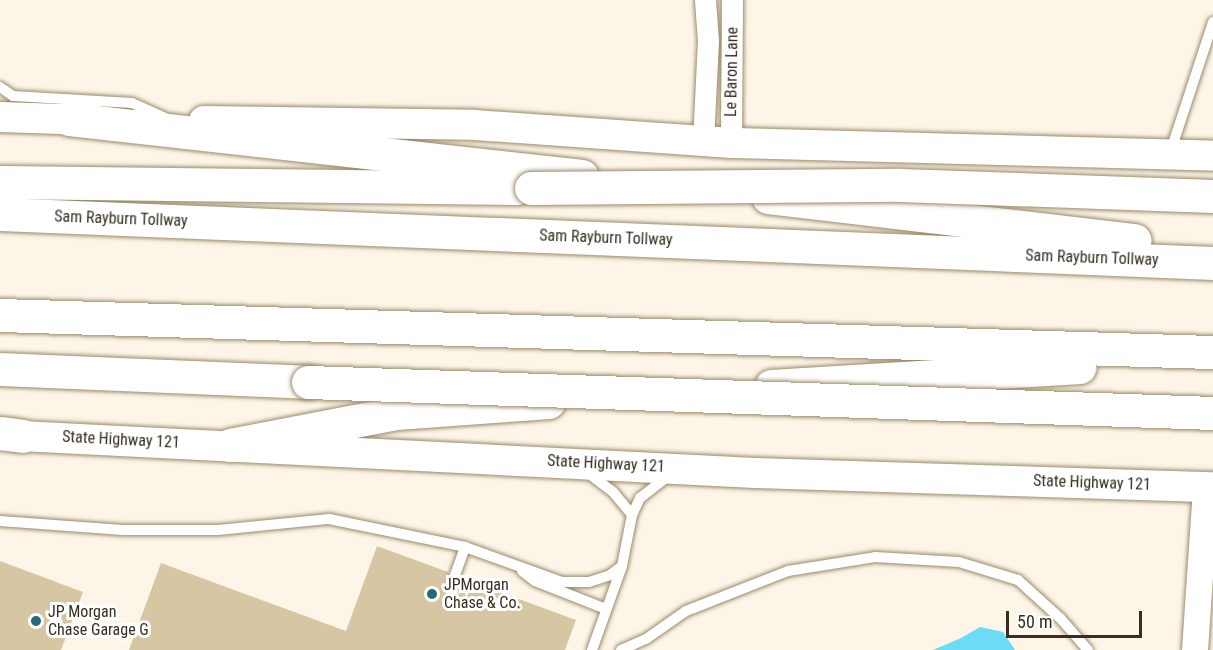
<!DOCTYPE html>
<style>
body{margin:0}
#map{position:relative;width:1213px;height:650px;overflow:hidden;background:#fdf6e8;font-family:"Roboto Condensed",sans-serif}
div>[style]{position:absolute}
.water>*{inset:0;background:#6cdbf4}
.building>*{inset:0;background:#d7c6a4}
.roads{filter:drop-shadow(0 0 2px #9b8a6a) drop-shadow(0 0 2px #9b8a6a)}
.service>*{height:10px;margin:-5px;padding:0 5px;transform-origin:5px;border-radius:5px;background:#fff}
.minor>*{height:21px;margin:-10.5px;padding:0 10.5px;transform-origin:10.5px;border-radius:10.5px;background:#fff}
.tertiary>*{height:26px;margin:-13px;padding:0 13px;transform-origin:13px;border-radius:13px;background:#fff}
.secondary>*{height:30px;margin:-15px;padding:0 15px;transform-origin:15px;border-radius:15px;background:#fff}
.motorway>*{height:33px;margin:-16.5px;padding:0 16.5px;transform-origin:16.5px;border-radius:16.5px;background:#fff}
.bridges{filter:drop-shadow(0 0 2px #9b8a6a) drop-shadow(0 0 2px #9b8a6a)}
.motorway-bridge>*{height:33px;margin:-16.5px;padding:0 16.5px;transform-origin:16.5px;border-radius:16.5px;background:#fff}
.dots>*{width:16px;height:16px;translate:-50% -50%;box-sizing:border-box;border:3px solid #fff;border-radius:50%}
span{translate:-50% -50%;white-space:nowrap;text-align:center;line-height:1.15;-webkit-text-stroke:6px #fff;paint-order:stroke}
.street-label{font-size:16px;color:#352e21}
.poi-label{font-size:16px;color:#352e21}
.left{translate:0 -50%;text-align:left}
.scale{position:absolute;left:1006px;top:611px;width:136px;height:27px;box-sizing:border-box;border:3px solid #352e21;border-top:0;padding-left:8px;font-size:18px;line-height:21px;white-space:nowrap;color:#352e21;-webkit-text-stroke:4px #fff;paint-order:stroke}
</style>
<div id="map">
<div class="water">
<i style="clip-path:polygon(980px 627px,1003px 632px,1015px 650px,933px 650px,961px 638px)"></i>
</div>
<div class="building">
<i style="clip-path:polygon(377px 546px,448px 572px,452px 582px,457px 582px,462px 578px,576px 620px,565px 650px,129px 650px,161px 563px,346px 631px)"></i>
<i style="clip-path:polygon(0 561px,83px 592px,61px 650px,0 650px)"></i>
</div>
<div class="roads">
<div class="service">
<i style="left:0;top:87px;width:16px;rotate:35deg"></i>
<i style="left:13px;top:96px;width:119px;rotate:3.4deg"></i>
<i style="left:132px;top:103px;width:35px;rotate:24deg"></i>
<i style="left:1170px;top:153px;width:138px;rotate:-71.8deg"></i>
<i style="left:588px;top:473px;width:31px;rotate:37deg"></i>
<i style="left:613px;top:492px;width:30px;rotate:50deg"></i>
<i style="left:0;top:521px;width:123px;rotate:4.2deg"></i>
<i style="left:123px;top:530px;width:95px"></i>
<i style="left:218px;top:530px;width:112px;rotate:-5.7deg"></i>
<i style="left:329px;top:519px;width:139px;rotate:11.6deg"></i>
<i style="left:465px;top:547px;width:103px;rotate:19.8deg"></i>
<i style="left:562px;top:582px;width:27px"></i>
<i style="left:589px;top:582px;width:22px;rotate:-18deg"></i>
<i style="left:610px;top:575px;width:15px;rotate:-37deg"></i>
<i style="left:522px;top:571px;width:16px;rotate:38deg"></i>
<i style="left:535px;top:581px;width:76px;rotate:21.5deg"></i>
<i style="left:455px;top:575px;width:30px;rotate:-70deg"></i>
<i style="left:592px;top:650px;width:89px;rotate:-70.3deg"></i>
<i style="left:622px;top:566px;width:52px;rotate:-78.9deg"></i>
<i style="left:632px;top:515px;width:19px;rotate:-65deg"></i>
<i style="left:640px;top:498px;width:37px;rotate:-38deg"></i>
<i style="left:621px;top:650px;width:27px;rotate:-24deg"></i>
<i style="left:646px;top:639px;width:49px;rotate:-35deg"></i>
<i style="left:686px;top:611px;width:110px;rotate:-21.4deg"></i>
<i style="left:788px;top:571px;width:88px;rotate:-9.1deg"></i>
<i style="left:875px;top:557px;width:84px;rotate:3.4deg"></i>
<i style="left:959px;top:562px;width:62px;rotate:17deg"></i>
<i style="left:1018px;top:580px;width:58px;rotate:42.2deg"></i>
<i style="left:1061px;top:619px;width:41px;rotate:48.9deg"></i>
</div>
<div class="minor">
<i style="left:703px;top:142px;width:101px;rotate:-87.2deg"></i>
<i style="left:708px;top:41px;width:41px;rotate:-94.2deg"></i>
<i style="left:731px;top:143px;width:143px;rotate:-89.6deg"></i>
</div>
<div class="tertiary">
<i style="left:1195px;top:650px;width:163px;rotate:-86.1deg"></i>
</div>
<div class="secondary">
<i style="left:0;top:117px;width:93px;rotate:1.8deg"></i>
<i style="left:204px;top:121px;width:270px;rotate:0.8deg"></i>
<i style="left:474px;top:125px;width:258px;rotate:4deg"></i>
<i style="left:731px;top:143px;width:482px;rotate:1.5deg"></i>
<i style="left:0;top:435px;width:756px;rotate:2.88deg"></i>
<i style="left:755px;top:473px;width:458px;rotate:1.8deg"></i>
</div>
<div class="motorway">
<i style="left:69px;top:119px;width:516px;rotate:6.34deg"></i>
<i style="left:0;top:182px;width:517px;rotate:0.66deg"></i>
<i style="left:768px;top:197px;width:369px;rotate:6.7deg"></i>
<i style="left:0;top:214px;width:1214px;rotate:2.31deg"></i>
<i style="left:0;top:315px;width:1214px;rotate:1.75deg"></i>
<i style="left:0;top:369px;width:308px;rotate:2.4deg"></i>
<i style="left:771px;top:386px;width:309px;rotate:-3.5deg"></i>
<i style="left:0;top:433px;width:23px;rotate:7deg"></i>
<i style="left:230px;top:445px;width:169px;rotate:-10.9deg"></i>
<i style="left:396px;top:413px;width:153px;rotate:-4.1deg"></i>
</div>
</div>
<div class="bridges">
<div class="motorway-bridge">
<i style="left:531px;top:188px;width:369px;rotate:-0.5deg"></i>
<i style="left:900px;top:185px;width:313px;rotate:2deg"></i>
<i style="left:308px;top:382px;width:906px;rotate:1.96deg"></i>
</div>
</div>
<div class="dots">
<i style="left:432px;top:594px;background:#236978"></i>
<i style="left:36px;top:621px;background:#236978"></i>
</div>
<div class="street-label">
<span style="left:732px;top:72px;rotate:-89deg">Le Baron Lane</span>
<span style="left:121px;top:219px;rotate:2deg">Sam Rayburn Tollway</span>
<span style="left:606px;top:238px;rotate:2deg">Sam Rayburn Tollway</span>
<span style="left:1092px;top:258px;rotate:2deg">Sam Rayburn Tollway</span>
<span style="left:121px;top:440px;rotate:3deg">State Highway 121</span>
<span style="left:606px;top:464px;rotate:3deg">State Highway 121</span>
<span style="left:1092px;top:483px;rotate:2deg">State Highway 121</span>
</div>
<div class="poi-label">
<span class="left" style="left:444px;top:594px">JPMorgan<br>Chase &amp; Co.</span>
<span class="left" style="left:48px;top:621px">JP Morgan<br>Chase Garage G</span>
</div>
<div class="scale">50 m</div>
</div>
